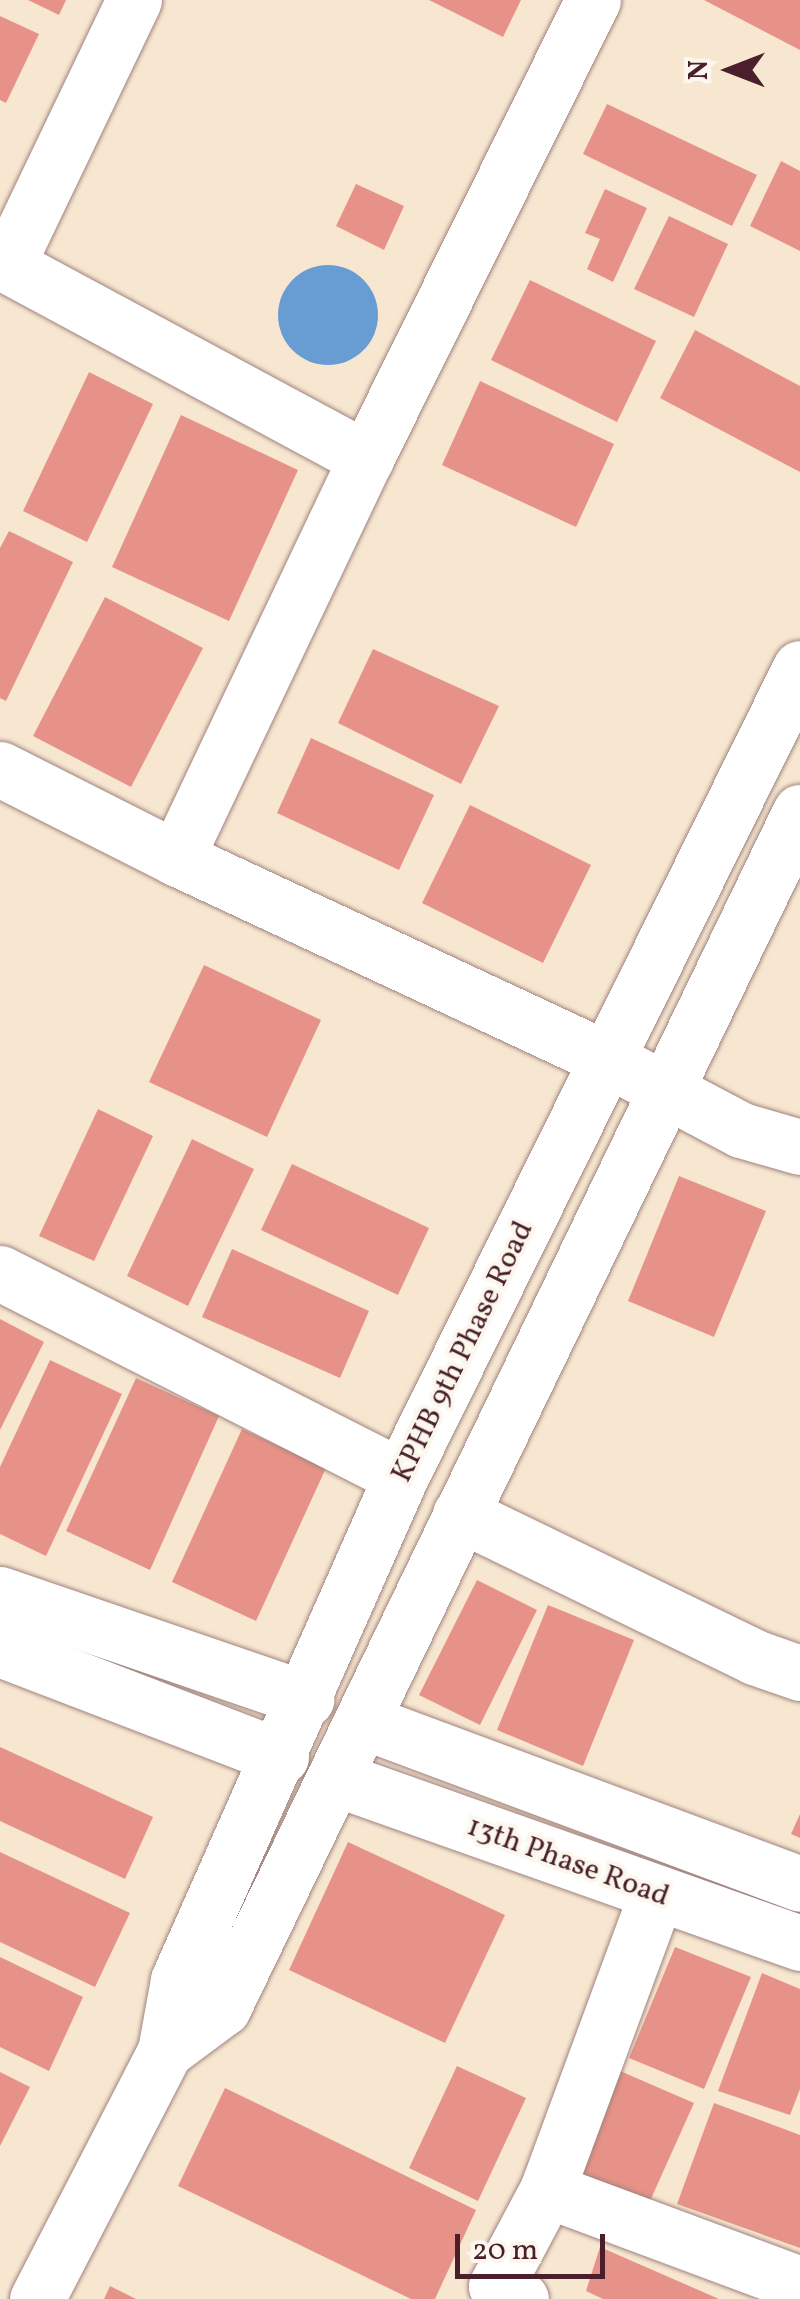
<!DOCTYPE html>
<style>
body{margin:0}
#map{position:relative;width:800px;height:2299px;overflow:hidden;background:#f7e7d1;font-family:Vollkorn,serif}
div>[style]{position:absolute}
.water>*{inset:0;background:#689dd4}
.round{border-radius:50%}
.building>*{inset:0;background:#e79288}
.roads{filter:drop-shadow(0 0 2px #a0837e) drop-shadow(0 0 2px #a0837e)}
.minor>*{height:55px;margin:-27.5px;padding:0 27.5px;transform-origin:27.5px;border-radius:27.5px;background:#fff}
span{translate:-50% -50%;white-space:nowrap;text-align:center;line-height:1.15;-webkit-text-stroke:8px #fbf7ec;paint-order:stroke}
.street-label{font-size:30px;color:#4a1f2b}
.north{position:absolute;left:680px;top:20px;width:100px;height:100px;-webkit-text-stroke:8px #fbf7ec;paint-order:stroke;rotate:270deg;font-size:28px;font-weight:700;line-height:40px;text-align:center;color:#4a1f2b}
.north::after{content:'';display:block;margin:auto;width:35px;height:45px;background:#4a1f2b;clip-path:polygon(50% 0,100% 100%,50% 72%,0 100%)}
.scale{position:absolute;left:455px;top:2234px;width:150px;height:45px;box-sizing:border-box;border:5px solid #4a1f2b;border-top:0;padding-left:12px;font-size:30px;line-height:35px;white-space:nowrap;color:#4a1f2b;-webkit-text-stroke:8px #fbf7ec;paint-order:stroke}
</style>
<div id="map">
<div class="water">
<i class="round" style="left:278px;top:265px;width:100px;height:100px"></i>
</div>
<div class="building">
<i style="clip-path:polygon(28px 0,66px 0,59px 15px)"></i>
<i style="clip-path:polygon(429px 0,521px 0,503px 37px)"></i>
<i style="clip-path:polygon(704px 0,800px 0,800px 50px)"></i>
<i style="clip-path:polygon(0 16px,39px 34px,6px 103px,0 100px)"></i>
<i style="clip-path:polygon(607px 104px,757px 175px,732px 226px,583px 154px)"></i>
<i style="clip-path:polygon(781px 161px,800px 171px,800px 251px,750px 226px)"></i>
<i style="clip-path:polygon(356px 184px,404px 206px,384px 250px,336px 226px)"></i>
<i style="clip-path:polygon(605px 189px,647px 208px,613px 282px,587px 269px,600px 239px,585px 233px)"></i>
<i style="clip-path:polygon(669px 216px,728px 244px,694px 317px,634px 289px)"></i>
<i style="clip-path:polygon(530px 280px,656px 341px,617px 422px,491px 360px)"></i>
<i style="clip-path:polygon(695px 330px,800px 386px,800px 472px,660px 398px)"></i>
<i style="clip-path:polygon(89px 372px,153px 404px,87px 542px,23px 511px)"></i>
<i style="clip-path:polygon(480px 381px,614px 444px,576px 527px,442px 465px)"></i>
<i style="clip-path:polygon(181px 415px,298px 470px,229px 621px,112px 567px)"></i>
<i style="clip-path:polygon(9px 531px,73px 562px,6px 701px,0 698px,0 548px)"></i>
<i style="clip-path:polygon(105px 597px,203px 648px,131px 787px,33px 736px)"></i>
<i style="clip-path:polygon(373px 649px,499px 706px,461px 784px,338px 723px)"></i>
<i style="clip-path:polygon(311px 738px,434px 795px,399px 870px,277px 813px)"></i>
<i style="clip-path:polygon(470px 805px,591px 865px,543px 963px,422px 903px)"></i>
<i style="clip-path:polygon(204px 965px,321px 1020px,267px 1137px,149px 1082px)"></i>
<i style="clip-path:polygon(98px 1109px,153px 1136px,94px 1261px,39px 1236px)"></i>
<i style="clip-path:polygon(192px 1139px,254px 1169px,188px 1306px,127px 1276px)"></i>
<i style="clip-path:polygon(292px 1164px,429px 1228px,398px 1295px,261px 1230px)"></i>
<i style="clip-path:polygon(679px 1176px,766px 1211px,714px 1337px,628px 1301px)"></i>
<i style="clip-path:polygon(232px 1249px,369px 1311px,340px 1378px,202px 1317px)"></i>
<i style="clip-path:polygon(0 1319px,44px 1342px,0 1430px)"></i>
<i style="clip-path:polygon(50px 1360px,122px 1394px,46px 1556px,0 1534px,0 1467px)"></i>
<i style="clip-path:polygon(136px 1378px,219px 1416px,150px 1570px,66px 1531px)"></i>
<i style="clip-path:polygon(242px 1429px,326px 1468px,256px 1621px,172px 1582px)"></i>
<i style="clip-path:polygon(477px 1580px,537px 1610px,480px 1725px,419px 1695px)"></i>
<i style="clip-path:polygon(548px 1605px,634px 1640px,583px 1766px,497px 1730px)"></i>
<i style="clip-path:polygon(0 1747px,153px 1817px,125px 1879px,0 1821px)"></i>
<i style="clip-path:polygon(800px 1814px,800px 1838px,791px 1834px)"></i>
<i style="clip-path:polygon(348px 1842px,505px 1915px,445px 2043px,289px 1970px)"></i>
<i style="clip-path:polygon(0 1852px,130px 1913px,95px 1987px,0 1942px)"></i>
<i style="clip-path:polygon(675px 1947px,751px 1977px,704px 2089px,629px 2058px)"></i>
<i style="clip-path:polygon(0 1957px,83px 1997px,49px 2071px,0 2047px)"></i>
<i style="clip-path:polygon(762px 1973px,800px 1989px,800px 2089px,790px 2115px,718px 2091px)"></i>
<i style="clip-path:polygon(457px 2066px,526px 2098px,478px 2201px,409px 2168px)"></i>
<i style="clip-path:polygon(620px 2071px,694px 2103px,650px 2201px,577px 2174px)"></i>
<i style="clip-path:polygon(0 2072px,30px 2087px,0 2146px)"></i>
<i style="clip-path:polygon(225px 2088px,476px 2210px,435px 2299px,411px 2299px,178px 2186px)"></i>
<i style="clip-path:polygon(714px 2103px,800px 2135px,800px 2248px,677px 2204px)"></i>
<i style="clip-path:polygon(600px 2247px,719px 2299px,603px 2299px,586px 2291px)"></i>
<i style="clip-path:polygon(110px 2286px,136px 2299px,104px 2299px)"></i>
</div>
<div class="roads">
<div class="minor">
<i style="left:0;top:261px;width:8px;rotate:30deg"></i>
<i style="left:7px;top:265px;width:294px;rotate:-64.4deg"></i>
<i style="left:7px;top:265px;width:408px;rotate:28.3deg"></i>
<i style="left:366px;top:458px;width:511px;rotate:-63.64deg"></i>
<i style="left:0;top:769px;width:197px;rotate:26.8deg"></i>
<i style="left:176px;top:858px;width:443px;rotate:-64.6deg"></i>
<i style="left:176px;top:858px;width:476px;rotate:25deg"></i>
<i style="left:607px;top:1059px;width:152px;rotate:27.9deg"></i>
<i style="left:741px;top:1130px;width:61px;rotate:16.1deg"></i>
<i style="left:0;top:1273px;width:449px;rotate:26.9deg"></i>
<i style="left:460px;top:1514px;width:327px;rotate:25.9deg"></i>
<i style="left:754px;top:1657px;width:49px;rotate:19.2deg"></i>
<i style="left:0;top:1594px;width:324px;rotate:18.9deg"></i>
<i style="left:0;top:1649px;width:301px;rotate:21deg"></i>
<i style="left:365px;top:1722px;width:464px;rotate:20.4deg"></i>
<i style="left:337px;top:1779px;width:491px;rotate:19.5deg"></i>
<i style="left:165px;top:2051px;width:72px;rotate:-36.6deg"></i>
<i style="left:223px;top:2008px;width:1328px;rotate:-64.25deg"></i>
<i style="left:547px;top:2190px;width:270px;rotate:20.4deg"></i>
<i style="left:37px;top:2299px;width:279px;rotate:-62.7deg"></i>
<i style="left:165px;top:2051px;width:72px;rotate:-79.6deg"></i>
<i style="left:178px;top:1980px;width:551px;rotate:-66.13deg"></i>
<i style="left:401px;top:1476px;width:901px;rotate:-63.72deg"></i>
<i style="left:521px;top:2299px;width:28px;rotate:-153deg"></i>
<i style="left:496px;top:2286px;width:109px;rotate:-62deg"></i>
<i style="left:547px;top:2190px;width:317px;rotate:-69.7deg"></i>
</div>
</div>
<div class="street-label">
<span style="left:463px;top:1352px;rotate:-64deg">KPHB 9th Phase Road</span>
<span style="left:568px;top:1862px;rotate:20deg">13th Phase Road</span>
</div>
<div class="north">N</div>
<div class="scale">20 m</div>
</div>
